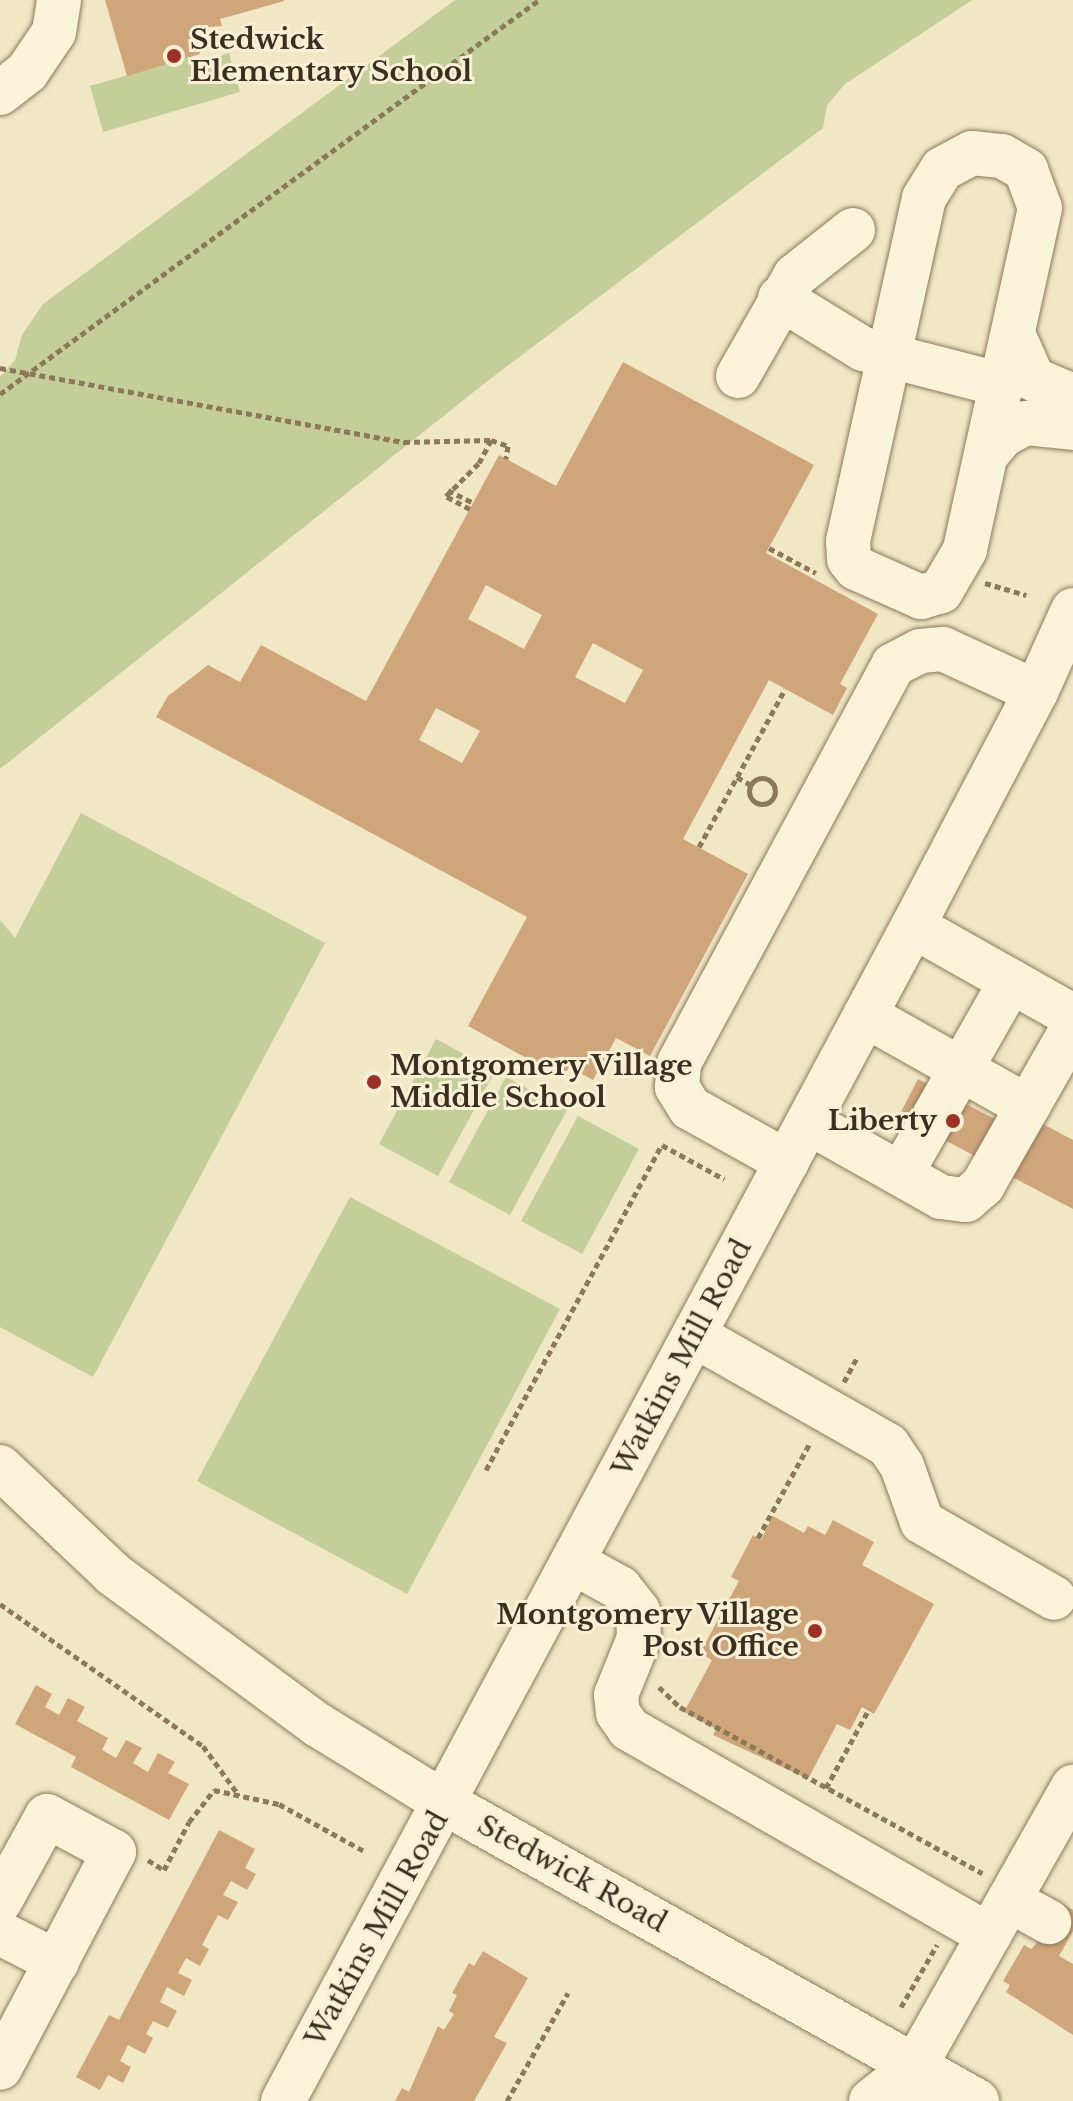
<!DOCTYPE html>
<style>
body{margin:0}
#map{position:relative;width:1073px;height:2101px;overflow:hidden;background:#f0e7c5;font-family:"Libre Baskerville",serif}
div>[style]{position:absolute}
.green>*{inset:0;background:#c3ce98}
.building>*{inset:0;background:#cfa57a}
.path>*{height:5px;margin-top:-2.5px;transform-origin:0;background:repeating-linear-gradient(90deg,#8b795a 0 6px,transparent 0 10px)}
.path>.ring{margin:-2.5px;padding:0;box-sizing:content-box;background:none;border:5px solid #8b795a;border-radius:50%}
.roads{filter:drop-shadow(0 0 2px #8b795a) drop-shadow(0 0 2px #8b795a)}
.minor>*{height:44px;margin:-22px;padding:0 22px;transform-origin:22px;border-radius:22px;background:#faf3d9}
.dots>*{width:22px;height:22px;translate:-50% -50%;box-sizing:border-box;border:4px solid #f7f0d5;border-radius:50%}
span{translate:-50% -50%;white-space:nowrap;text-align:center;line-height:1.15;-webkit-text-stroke:6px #f7f0d5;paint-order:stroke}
.poi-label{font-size:28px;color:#3b2f1f;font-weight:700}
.left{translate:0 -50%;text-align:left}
.right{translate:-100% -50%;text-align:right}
.street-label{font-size:28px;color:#3b2f1f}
</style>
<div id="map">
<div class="green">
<i style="clip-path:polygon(455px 0,972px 0,845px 84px,827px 105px,823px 128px,490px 379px,0 769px,0 377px,15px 360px,22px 335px,43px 304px)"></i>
<i style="clip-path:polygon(229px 53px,240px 92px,103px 132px,90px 86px,187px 58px,189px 65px)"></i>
<i style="clip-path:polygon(81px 813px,325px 943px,93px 1377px,0 1327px,0 920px,15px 938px)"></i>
<i style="clip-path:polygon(436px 1039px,495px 1071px,438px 1176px,379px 1144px)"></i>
<i style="clip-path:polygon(506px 1077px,567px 1110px,510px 1215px,449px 1182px)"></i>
<i style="clip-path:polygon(578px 1116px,639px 1149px,582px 1254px,521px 1221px)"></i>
<i style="clip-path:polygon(350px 1197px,560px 1309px,407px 1594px,197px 1481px)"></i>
</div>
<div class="building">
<i style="clip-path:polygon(105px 0,284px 0,284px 1px,220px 19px,222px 26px,193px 28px,200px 54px,127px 76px)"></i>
<i style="clip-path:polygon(evenodd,623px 362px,814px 465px,766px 553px,878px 614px,840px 684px,847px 688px,833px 715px,769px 680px,683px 839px,748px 874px,650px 1056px,616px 1038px,593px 1080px,569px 1067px,563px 1078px,468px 1026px,527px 917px,156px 717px,168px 696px,208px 665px,240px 682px,261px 645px,366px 701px,499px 455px,556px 486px,623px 362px,486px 585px,542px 615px,524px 649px,468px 619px,486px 585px,623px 362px,593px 643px,643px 670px,625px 703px,575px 677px,593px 643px,623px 362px,436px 708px,480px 731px,462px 763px,419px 740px,436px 708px)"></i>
<i style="clip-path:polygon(918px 1079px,1012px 1128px,992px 1165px,899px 1116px)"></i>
<i style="clip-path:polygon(1041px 1123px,1073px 1140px,1073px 1209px,1012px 1177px)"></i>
<i style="clip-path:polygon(773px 1516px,804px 1533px,808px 1526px,825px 1535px,833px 1520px,874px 1542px,862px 1565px,934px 1604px,874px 1714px,862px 1707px,850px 1730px,837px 1724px,808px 1779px,713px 1735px,716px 1729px,684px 1712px,712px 1660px,700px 1653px,739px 1581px,731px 1577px,753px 1535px,761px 1540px)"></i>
<i style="clip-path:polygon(36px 1685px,52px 1694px,45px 1707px,59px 1715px,68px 1698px,85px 1707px,77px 1721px,108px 1738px,102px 1750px,116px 1758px,126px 1740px,142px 1748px,133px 1763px,148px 1772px,158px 1753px,175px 1762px,168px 1773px,189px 1784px,169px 1820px,71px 1767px,76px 1757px,15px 1724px)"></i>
<i style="clip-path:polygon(219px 1830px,255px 1849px,245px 1868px,256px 1874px,247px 1890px,231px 1881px,223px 1895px,238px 1902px,228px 1920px,218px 1915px,202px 1945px,209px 1949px,200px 1966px,186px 1958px,178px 1973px,192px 1980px,184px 1996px,167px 1987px,160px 2002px,177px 2011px,168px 2028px,153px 2021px,146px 2034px,153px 2038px,145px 2054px,128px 2045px,120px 2061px,131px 2067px,123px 2083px,108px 2075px,100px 2090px,76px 2077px,109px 2015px,119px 2020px)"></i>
<i style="clip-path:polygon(1060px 1903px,1073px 1910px,1073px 1931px,1059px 1956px,1073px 1964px,1073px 2035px,1006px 1992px,1010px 1985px,1003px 1981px,1024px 1945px,1031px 1949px,1036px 1944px)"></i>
<i style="clip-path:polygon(483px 1951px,528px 1978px,494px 2037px,507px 2043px,474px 2101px,395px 2101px,402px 2088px,409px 2092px,438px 2026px,444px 2030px,454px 2014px,449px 2011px,457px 1995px,452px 1993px,469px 1963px,474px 1966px)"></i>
</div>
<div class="path">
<i style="left:0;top:368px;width:411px;rotate:10.4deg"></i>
<i style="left:404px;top:442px;width:87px;rotate:-1.3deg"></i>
<i style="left:491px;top:440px;width:18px;rotate:19deg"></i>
<i style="left:508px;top:446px;width:13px;rotate:99deg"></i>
<i style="left:0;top:394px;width:668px;rotate:-36.17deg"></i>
<i style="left:448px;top:490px;width:28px;rotate:27deg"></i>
<i style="left:470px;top:509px;width:27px;rotate:-152deg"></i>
<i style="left:446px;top:496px;width:47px;rotate:-45deg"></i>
<i style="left:479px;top:463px;width:26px;rotate:-62deg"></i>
<i style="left:769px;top:548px;width:53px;rotate:28deg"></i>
<i style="left:985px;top:583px;width:43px;rotate:16.3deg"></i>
<i style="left:737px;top:777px;width:16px;rotate:30deg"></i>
<i class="ring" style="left:749px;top:778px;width:21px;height:21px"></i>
<i style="left:699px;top:847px;width:180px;rotate:-61.4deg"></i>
<i style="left:607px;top:1053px;width:40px;rotate:28deg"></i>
<i style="left:844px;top:1382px;width:27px;rotate:-62deg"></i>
<i style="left:486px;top:1470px;width:370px;rotate:-61.6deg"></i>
<i style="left:662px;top:1145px;width:71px;rotate:28.7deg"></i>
<i style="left:758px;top:1538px;width:108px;rotate:-61.3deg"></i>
<i style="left:0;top:1604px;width:248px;rotate:35deg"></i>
<i style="left:203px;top:1746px;width:59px;rotate:53.9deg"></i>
<i style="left:659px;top:1687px;width:29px;rotate:44deg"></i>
<i style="left:680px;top:1707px;width:345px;rotate:28.8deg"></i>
<i style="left:826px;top:1788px;width:88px;rotate:-61.4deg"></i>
<i style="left:148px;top:1860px;width:19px;rotate:32deg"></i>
<i style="left:164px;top:1870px;width:54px;rotate:-62.5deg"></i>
<i style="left:189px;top:1822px;width:41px;rotate:-52deg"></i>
<i style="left:214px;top:1790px;width:66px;rotate:12.2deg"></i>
<i style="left:279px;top:1804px;width:99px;rotate:28.9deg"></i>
<i style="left:901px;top:2007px;width:72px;rotate:-59.9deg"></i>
<i style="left:507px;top:2101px;width:124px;rotate:-60.5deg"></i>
</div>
<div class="roads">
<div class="minor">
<i style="left:0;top:93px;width:34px;rotate:-38deg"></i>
<i style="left:27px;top:72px;width:48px;rotate:-56deg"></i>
<i style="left:54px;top:32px;width:32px;rotate:-81deg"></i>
<i style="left:972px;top:153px;width:30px;rotate:6deg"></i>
<i style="left:1002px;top:156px;width:28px;rotate:30deg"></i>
<i style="left:1026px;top:170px;width:40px;rotate:69.8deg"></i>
<i style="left:1040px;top:208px;width:350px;rotate:102.4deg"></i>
<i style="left:965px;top:550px;width:48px;rotate:120.3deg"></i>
<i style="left:941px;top:591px;width:21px;rotate:163deg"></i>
<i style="left:921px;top:597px;width:71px;rotate:-156deg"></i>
<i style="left:856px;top:568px;width:11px;rotate:-128deg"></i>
<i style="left:849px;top:559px;width:18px;rotate:-93deg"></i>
<i style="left:848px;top:541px;width:351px;rotate:-77.5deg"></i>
<i style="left:924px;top:198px;width:34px;rotate:-58deg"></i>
<i style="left:942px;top:169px;width:34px;rotate:-28deg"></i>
<i style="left:780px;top:298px;width:97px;rotate:31.6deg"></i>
<i style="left:863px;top:349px;width:144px;rotate:14.5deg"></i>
<i style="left:1013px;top:334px;width:49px;rotate:66deg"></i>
<i style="left:1033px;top:379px;width:43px;rotate:23deg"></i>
<i style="left:738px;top:376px;width:115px;rotate:-60.3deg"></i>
<i style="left:795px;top:276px;width:74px;rotate:-38.4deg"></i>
<i style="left:986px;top:455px;width:26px;rotate:-50deg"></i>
<i style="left:1003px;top:435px;width:26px;rotate:-28deg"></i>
<i style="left:1026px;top:423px;width:47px;rotate:6.1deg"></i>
<i style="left:913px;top:926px;width:184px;rotate:29.4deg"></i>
<i style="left:865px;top:1015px;width:187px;rotate:29.4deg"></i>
<i style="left:808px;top:1122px;width:153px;rotate:29.4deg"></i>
<i style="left:941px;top:1197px;width:25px;rotate:7deg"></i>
<i style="left:966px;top:1200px;width:23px;rotate:-41deg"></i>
<i style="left:983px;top:1185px;width:182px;rotate:-60.3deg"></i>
<i style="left:787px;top:1162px;width:111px;rotate:-150.9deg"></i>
<i style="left:690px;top:1108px;width:25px;rotate:-122deg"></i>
<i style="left:677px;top:1087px;width:24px;rotate:-85deg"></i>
<i style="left:679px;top:1063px;width:452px;rotate:-61.7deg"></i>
<i style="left:893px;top:665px;width:30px;rotate:-27deg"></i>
<i style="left:920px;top:651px;width:23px;rotate:-5deg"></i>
<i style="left:943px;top:649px;width:102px;rotate:24.8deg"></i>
<i style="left:901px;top:1174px;width:222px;rotate:-60.3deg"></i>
<i style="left:694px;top:1335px;width:223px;rotate:29.6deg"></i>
<i style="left:888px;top:1445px;width:25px;rotate:56deg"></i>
<i style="left:902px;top:1466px;width:59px;rotate:70.3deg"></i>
<i style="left:922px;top:1522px;width:152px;rotate:29.9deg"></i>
<i style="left:0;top:1467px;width:156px;rotate:43.4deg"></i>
<i style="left:113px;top:1574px;width:255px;rotate:36.4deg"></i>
<i style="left:318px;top:1725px;width:149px;rotate:31.6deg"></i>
<i style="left:445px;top:1803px;width:610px;rotate:29.26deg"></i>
<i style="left:573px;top:1562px;width:54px;rotate:29deg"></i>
<i style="left:620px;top:1588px;width:29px;rotate:52deg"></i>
<i style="left:638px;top:1611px;width:27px;rotate:88deg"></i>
<i style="left:639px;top:1638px;width:61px;rotate:112deg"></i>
<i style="left:616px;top:1695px;width:18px;rotate:84deg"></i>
<i style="left:618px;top:1713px;width:19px;rotate:55deg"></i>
<i style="left:629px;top:1729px;width:415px;rotate:29.8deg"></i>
<i style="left:1009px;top:1900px;width:46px;rotate:28.8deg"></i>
<i style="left:0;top:1901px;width:97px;rotate:-61.1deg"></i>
<i style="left:47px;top:1816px;width:76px;rotate:28.2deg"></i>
<i style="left:114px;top:1852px;width:244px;rotate:117.8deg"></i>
<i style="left:0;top:1933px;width:64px;rotate:27deg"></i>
<i style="left:283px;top:2101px;width:1333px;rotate:-61.8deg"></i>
<i style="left:913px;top:926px;width:264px;rotate:-62.3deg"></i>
<i style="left:1036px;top:692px;width:90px;rotate:-65.7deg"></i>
<i style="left:871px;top:2101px;width:56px;rotate:-38.5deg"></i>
<i style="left:910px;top:2101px;width:35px;rotate:-82deg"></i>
<i style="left:915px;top:2066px;width:321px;rotate:-60.5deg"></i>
</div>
</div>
<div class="dots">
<i style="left:174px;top:56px;background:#9d3128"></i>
<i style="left:374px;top:1082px;background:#9d3128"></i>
<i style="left:953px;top:1121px;background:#9d3128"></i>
<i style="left:815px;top:1631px;background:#9d3128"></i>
</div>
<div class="poi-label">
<span class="left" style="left:190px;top:56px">Stedwick<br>Elementary School</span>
<span class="left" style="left:390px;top:1082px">Montgomery Village<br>Middle School</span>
<span class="right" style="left:937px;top:1121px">Liberty</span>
<span class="right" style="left:799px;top:1631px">Montgomery Village<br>Post Office</span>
</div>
<div class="street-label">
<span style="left:682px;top:1358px;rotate:-62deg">Watkins Mill Road</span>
<span style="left:572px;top:1874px;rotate:29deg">Stedwick Road</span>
<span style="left:377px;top:1929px;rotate:-61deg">Watkins Mill Road</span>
</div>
</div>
